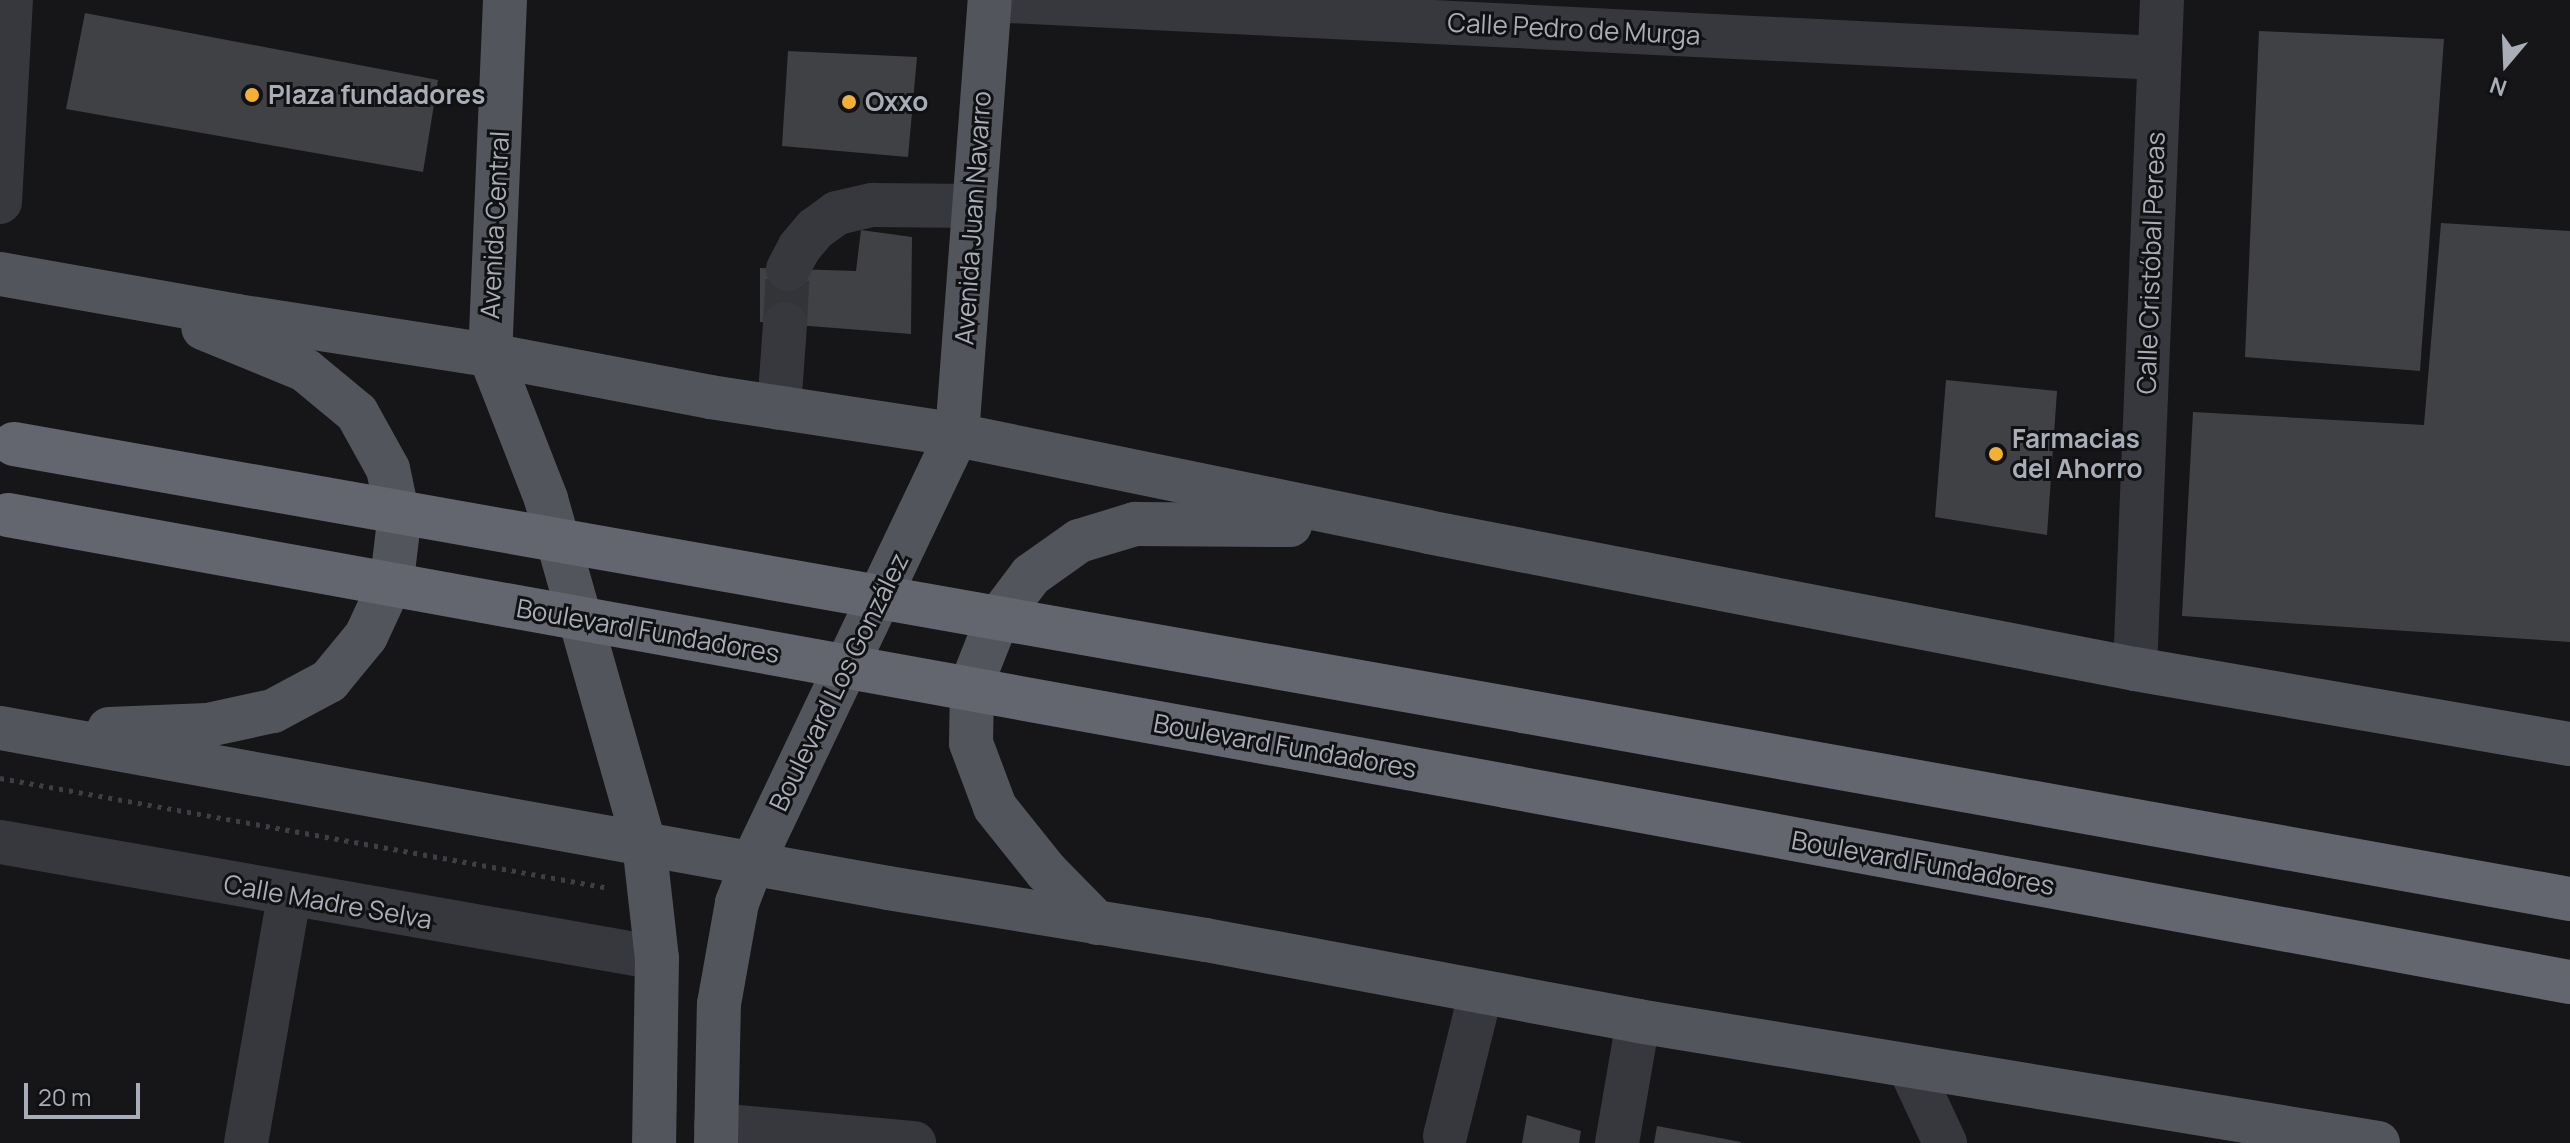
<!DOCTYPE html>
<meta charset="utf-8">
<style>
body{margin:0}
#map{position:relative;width:2570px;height:1143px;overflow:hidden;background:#161618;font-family:Manrope,sans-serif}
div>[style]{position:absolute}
.building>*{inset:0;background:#404145}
.minor-tunnel>*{height:44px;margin-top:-22px;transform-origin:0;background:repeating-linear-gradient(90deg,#333438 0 44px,transparent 0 66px)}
.path>*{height:5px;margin-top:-2.5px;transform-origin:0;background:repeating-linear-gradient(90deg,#3d3f44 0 4px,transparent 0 10px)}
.minor>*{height:44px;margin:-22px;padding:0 22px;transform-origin:22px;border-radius:22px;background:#37383d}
.major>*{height:44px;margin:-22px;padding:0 22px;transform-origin:22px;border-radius:22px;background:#53555c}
.highway>*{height:44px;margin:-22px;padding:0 22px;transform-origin:22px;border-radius:22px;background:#63666e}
.highway-bridge>*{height:44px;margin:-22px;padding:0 22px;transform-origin:22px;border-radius:22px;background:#63666e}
.dots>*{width:22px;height:22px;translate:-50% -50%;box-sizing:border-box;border:4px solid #111113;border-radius:50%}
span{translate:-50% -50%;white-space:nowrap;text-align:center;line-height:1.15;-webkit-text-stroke:6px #111113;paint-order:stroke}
.street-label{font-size:26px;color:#a8adb8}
.poi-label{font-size:26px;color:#a8adb8;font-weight:700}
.left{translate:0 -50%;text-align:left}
.north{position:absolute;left:2466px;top:24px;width:80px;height:80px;-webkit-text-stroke:6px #111113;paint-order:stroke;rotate:199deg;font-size:22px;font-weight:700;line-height:32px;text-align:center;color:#a8adb8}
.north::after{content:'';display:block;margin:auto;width:28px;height:36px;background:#a8adb8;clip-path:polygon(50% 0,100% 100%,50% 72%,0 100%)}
.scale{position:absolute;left:24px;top:1083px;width:116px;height:36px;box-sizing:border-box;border:4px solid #a8adb8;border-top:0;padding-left:10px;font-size:24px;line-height:28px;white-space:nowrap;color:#a8adb8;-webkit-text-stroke:6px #111113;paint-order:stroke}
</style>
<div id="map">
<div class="building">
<i style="clip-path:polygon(85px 13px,438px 80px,423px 172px,66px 109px)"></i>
<i style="clip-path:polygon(2259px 31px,2444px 39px,2420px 371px,2245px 357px)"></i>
<i style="clip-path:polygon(788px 51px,917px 57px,908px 157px,782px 146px)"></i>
<i style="clip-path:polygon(2441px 223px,2570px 231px,2570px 642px,2182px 616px,2193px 412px,2424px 425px)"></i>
<i style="clip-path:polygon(861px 230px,912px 237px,911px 334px,760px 322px,760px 268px,856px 271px)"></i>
<i style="clip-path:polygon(1946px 380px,2057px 391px,2047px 535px,1935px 517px)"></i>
<i style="clip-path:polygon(1527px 1115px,1581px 1131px,1579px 1143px,1522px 1143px)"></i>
<i style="clip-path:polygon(1657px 1126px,1741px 1142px,1741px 1143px,1654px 1143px)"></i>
</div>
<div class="minor-tunnel">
<i style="left:785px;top:324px;width:55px;rotate:-86.9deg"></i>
</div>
<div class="path">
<i style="left:0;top:778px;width:619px;rotate:10.24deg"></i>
</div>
<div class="minor">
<i style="left:990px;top:0;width:1170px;rotate:2.84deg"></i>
<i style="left:0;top:202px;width:202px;rotate:-86.9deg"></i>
<i style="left:788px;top:269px;width:24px;rotate:-62deg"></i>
<i style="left:799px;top:248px;width:25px;rotate:-50deg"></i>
<i style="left:815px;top:229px;width:27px;rotate:-36deg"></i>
<i style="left:837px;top:213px;width:37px;rotate:-13deg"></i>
<i style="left:873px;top:205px;width:102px;rotate:0.6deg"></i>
<i style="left:779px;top:408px;width:84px;rotate:-85.9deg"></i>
<i style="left:2135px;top:669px;width:670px;rotate:-87.69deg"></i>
<i style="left:0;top:842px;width:667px;rotate:10.01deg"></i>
<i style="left:1909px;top:1066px;width:85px;rotate:64.9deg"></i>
<i style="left:716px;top:1125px;width:199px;rotate:5.2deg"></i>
<i style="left:1445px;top:1136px;width:148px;rotate:-76deg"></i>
<i style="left:246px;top:1143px;width:251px;rotate:-80.1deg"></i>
<i style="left:1617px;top:1143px;width:124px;rotate:-80.2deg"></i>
</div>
<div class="major">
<i style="left:505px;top:0;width:355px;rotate:92.4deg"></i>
<i style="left:490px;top:355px;width:155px;rotate:68.7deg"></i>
<i style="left:546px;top:499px;width:358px;rotate:74.1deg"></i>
<i style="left:644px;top:843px;width:116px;rotate:83.6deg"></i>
<i style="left:657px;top:958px;width:185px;rotate:90.9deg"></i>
<i style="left:0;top:274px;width:241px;rotate:10deg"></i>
<i style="left:237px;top:316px;width:256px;rotate:8.8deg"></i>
<i style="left:490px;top:355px;width:224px;rotate:10.8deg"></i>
<i style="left:710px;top:397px;width:250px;rotate:8.7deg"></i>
<i style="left:957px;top:435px;width:481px;rotate:11.6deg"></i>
<i style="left:1428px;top:532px;width:720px;rotate:10.97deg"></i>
<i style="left:2135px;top:669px;width:441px;rotate:9.8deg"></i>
<i style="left:0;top:728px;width:902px;rotate:10.21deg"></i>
<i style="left:888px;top:888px;width:322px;rotate:9.3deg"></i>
<i style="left:1206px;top:940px;width:440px;rotate:10.6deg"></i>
<i style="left:1638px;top:1021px;width:750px;rotate:9.36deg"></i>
<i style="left:109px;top:729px;width:99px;rotate:-2.3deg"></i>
<i style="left:208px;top:725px;width:66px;rotate:-12.2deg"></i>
<i style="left:273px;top:711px;width:64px;rotate:-28.2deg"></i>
<i style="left:329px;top:681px;width:58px;rotate:-50.6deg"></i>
<i style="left:366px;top:636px;width:62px;rotate:-65.1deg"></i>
<i style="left:392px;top:580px;width:59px;rotate:-83.2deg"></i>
<i style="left:399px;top:521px;width:53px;rotate:-101.9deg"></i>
<i style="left:388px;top:469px;width:64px;rotate:-119deg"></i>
<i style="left:357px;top:413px;width:67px;rotate:-140.4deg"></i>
<i style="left:305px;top:370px;width:110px;rotate:-157.6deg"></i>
<i style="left:1097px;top:923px;width:73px;rotate:-134.4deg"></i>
<i style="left:1046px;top:871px;width:82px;rotate:-128.6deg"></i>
<i style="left:995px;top:807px;width:68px;rotate:-110.6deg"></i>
<i style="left:971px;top:743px;width:60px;rotate:-89deg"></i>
<i style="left:972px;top:683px;width:68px;rotate:-68.4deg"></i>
<i style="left:997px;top:620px;width:56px;rotate:-52.9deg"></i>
<i style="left:1031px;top:575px;width:59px;rotate:-35.3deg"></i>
<i style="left:1079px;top:541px;width:59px;rotate:-16.9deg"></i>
<i style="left:1135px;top:524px;width:155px;rotate:0.4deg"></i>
<i style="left:716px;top:1143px;width:139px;rotate:-88.8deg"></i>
<i style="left:719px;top:1004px;width:103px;rotate:-79.9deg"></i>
<i style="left:737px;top:903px;width:42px;rotate:-69deg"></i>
<i style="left:752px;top:864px;width:475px;rotate:-64.5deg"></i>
<i style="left:957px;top:435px;width:436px;rotate:-85.7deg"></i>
</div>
<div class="highway">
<i style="left:1523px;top:711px;width:1064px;rotate:10.18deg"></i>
<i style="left:1506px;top:786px;width:1082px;rotate:10.44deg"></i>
</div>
<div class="highway-bridge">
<i style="left:14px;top:444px;width:1532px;rotate:10.03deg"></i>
<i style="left:8px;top:515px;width:1522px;rotate:10.25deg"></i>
</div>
<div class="dots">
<i style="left:252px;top:95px;background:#f2b134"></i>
<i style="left:849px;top:102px;background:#f2b134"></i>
<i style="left:1996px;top:454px;background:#f2b134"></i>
</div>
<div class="street-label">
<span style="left:1574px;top:29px;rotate:3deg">Calle Pedro de Murga</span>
<span style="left:973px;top:218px;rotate:-86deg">Avenida Juan Navarro</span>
<span style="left:495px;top:225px;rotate:-87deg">Avenida Central</span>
<span style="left:2151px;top:263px;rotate:-88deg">Calle Cristóbal Pereas</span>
<span style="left:648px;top:631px;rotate:10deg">Boulevard Fundadores</span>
<span style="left:839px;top:682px;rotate:-64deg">Boulevard Los González</span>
<span style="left:1285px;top:746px;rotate:10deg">Boulevard Fundadores</span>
<span style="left:1923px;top:863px;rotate:10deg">Boulevard Fundadores</span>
<span style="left:328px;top:902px;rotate:10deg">Calle Madre Selva</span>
</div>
<div class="poi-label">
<span class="left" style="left:268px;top:95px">Plaza fundadores</span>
<span class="left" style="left:865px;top:102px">Oxxo</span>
<span class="left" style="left:2012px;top:454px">Farmacias<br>del Ahorro</span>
</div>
<div class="north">N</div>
<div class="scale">20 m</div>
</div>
